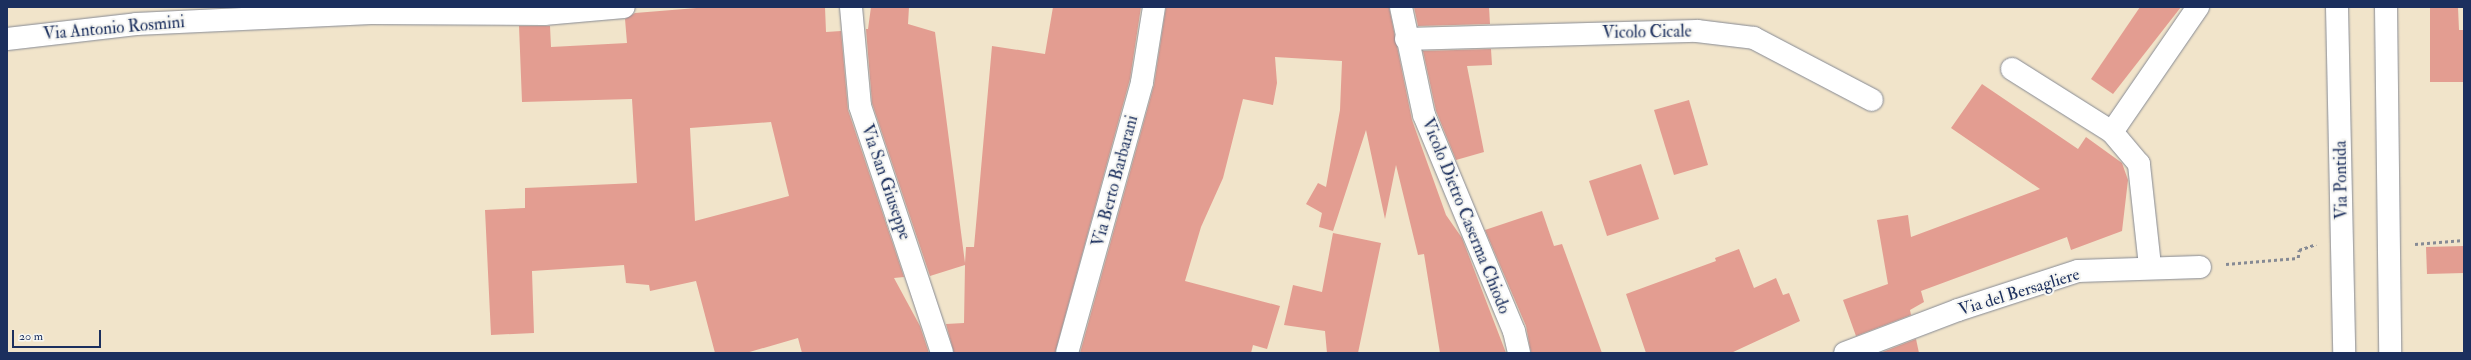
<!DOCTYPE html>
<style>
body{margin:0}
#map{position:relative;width:2471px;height:360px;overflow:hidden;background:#f1e4ca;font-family:"IM FELL Double Pica",serif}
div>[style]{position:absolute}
.building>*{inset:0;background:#e39d91}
.path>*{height:2.5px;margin-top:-1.25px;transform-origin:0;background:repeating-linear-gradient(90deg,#868a94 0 3px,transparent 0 6px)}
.roads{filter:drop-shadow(0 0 1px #868a94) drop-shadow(0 0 1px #868a94)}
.minor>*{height:22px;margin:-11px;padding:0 11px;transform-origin:11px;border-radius:11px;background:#fff}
span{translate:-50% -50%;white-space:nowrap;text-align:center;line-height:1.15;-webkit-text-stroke:4px #f6f6f2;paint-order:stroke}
.street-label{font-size:17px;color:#1b2f5e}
.frame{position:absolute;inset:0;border:8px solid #1b2f5e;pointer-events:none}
.scale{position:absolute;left:12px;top:330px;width:89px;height:18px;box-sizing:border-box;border:2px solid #1b2f5e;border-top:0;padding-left:5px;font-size:12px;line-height:14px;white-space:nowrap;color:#1b2f5e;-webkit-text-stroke:3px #f6f6f2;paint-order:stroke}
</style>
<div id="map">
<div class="building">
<i style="clip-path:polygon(evenodd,709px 7px,825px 7px,826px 32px,841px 31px,848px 110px,904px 277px,894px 278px,920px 326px,929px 353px,802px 353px,798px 338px,746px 353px,715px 353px,696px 281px,650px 291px,649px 285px,626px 283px,624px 265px,532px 271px,534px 333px,491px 335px,485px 210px,525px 208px,525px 188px,637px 183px,632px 99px,522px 102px,519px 26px,550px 26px,551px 47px,627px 43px,625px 19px,635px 13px,709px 7px,771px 122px,789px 196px,695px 221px,690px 128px,771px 122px)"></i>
<i style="clip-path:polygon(871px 7px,909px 7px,908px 24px,935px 32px,965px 263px,966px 247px,974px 247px,992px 46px,1045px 54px,1053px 7px,1141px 7px,1130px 79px,1055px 353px,954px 353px,946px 324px,964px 323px,965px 265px,930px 276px,872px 103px,866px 29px,868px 29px)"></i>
<i style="clip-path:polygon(1166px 7px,1389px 7px,1412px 120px,1446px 215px,1462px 238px,1506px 353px,1440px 353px,1424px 254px,1418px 255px,1396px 165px,1385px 219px,1366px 130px,1333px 231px,1319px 227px,1322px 213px,1306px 204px,1318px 183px,1326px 187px,1340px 110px,1342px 61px,1275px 57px,1277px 83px,1273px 105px,1243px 99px,1223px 178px,1201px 227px,1185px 281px,1280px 306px,1267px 349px,1253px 345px,1251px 353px,1080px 353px,1154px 85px)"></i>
<i style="clip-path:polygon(1414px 7px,1489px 7px,1490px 24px,1418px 26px)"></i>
<i style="clip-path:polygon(2140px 7px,2181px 7px,2113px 94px,2091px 79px)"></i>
<i style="clip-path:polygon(2430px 7px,2458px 7px,2459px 30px,2464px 30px,2464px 82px,2430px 82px)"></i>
<i style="clip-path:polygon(1491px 49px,1492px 65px,1467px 66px,1484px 152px,1456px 160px,1436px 111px,1423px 51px)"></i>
<i style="clip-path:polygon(1982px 84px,2078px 149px,2086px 137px,2122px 163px,2128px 180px,2122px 231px,2071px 250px,2067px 237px,1921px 291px,1924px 302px,1910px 310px,1911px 315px,1856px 336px,1843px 300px,1888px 284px,1877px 220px,1908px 215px,1911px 237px,2040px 189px,1951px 128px)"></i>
<i style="clip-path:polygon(1689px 100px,1708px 165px,1674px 175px,1654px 110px)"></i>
<i style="clip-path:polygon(1641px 164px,1659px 219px,1607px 236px,1589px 181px)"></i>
<i style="clip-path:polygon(1542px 211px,1554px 246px,1562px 244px,1602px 353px,1531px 353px,1526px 326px,1485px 230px)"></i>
<i style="clip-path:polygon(1333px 233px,1381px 243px,1358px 353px,1327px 353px,1325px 331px,1284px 325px,1293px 285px,1322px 292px)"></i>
<i style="clip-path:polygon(2464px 246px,2464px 273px,2427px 274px,2426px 247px)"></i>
<i style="clip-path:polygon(1739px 249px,1754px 288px,1776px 278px,1783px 295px,1789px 293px,1800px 321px,1731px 353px,1646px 353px,1626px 294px,1716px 261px,1715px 258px)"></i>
<i style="clip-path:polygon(1916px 339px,1919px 353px,1880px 353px)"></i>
</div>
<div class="path">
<i style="left:2415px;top:244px;width:49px;rotate:-4.7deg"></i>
<i style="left:2226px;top:264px;width:72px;rotate:-4.8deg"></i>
<i style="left:2298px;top:258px;width:8px;rotate:-83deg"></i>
<i style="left:2299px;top:250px;width:18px;rotate:-19deg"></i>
</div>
<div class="roads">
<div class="minor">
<i style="left:851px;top:7px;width:99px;rotate:84.8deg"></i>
<i style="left:860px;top:106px;width:260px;rotate:71.6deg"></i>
<i style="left:1401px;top:7px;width:110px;rotate:78deg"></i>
<i style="left:1424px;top:115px;width:234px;rotate:67.4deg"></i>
<i style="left:1514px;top:331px;width:23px;rotate:77deg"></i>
<i style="left:2337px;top:7px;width:346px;rotate:88.8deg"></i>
<i style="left:2386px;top:7px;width:346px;rotate:89.3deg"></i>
<i style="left:7px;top:39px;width:130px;rotate:-6.6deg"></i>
<i style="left:136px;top:24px;width:235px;rotate:-2.7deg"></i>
<i style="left:371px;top:13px;width:173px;rotate:0.3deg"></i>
<i style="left:544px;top:14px;width:80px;rotate:-5deg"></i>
<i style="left:1406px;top:39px;width:291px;rotate:-1.6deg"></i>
<i style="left:1697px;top:31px;width:57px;rotate:7deg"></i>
<i style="left:1754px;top:38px;width:133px;rotate:27.7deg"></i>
<i style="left:2012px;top:69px;width:118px;rotate:32.2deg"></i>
<i style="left:2150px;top:266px;width:103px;rotate:-96.2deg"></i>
<i style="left:2139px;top:164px;width:42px;rotate:-130.2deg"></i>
<i style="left:2112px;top:132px;width:152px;rotate:-55.5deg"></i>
<i style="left:1067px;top:353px;width:281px;rotate:-74.5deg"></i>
<i style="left:1142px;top:82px;width:76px;rotate:-80.9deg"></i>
<i style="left:1845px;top:353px;width:121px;rotate:-20.8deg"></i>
<i style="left:1958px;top:310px;width:126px;rotate:-18deg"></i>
<i style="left:2078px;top:271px;width:122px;rotate:-1.9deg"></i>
</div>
</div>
<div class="street-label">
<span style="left:114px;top:28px;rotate:-5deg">Via Antonio Rosmini</span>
<span style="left:1647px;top:32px;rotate:-1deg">Vicolo Cicale</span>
<span style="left:2341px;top:180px;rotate:-91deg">Via Pontida</span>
<span style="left:1115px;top:181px;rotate:-75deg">Via Berto Barbarani</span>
<span style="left:886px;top:182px;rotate:71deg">Via San Giuseppe</span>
<span style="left:1466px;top:216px;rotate:68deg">Vicolo Dietro Caserma Chiodo</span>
<span style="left:2019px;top:292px;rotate:-17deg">Via del Bersagliere</span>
</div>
<div class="frame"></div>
<div class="scale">20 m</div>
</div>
